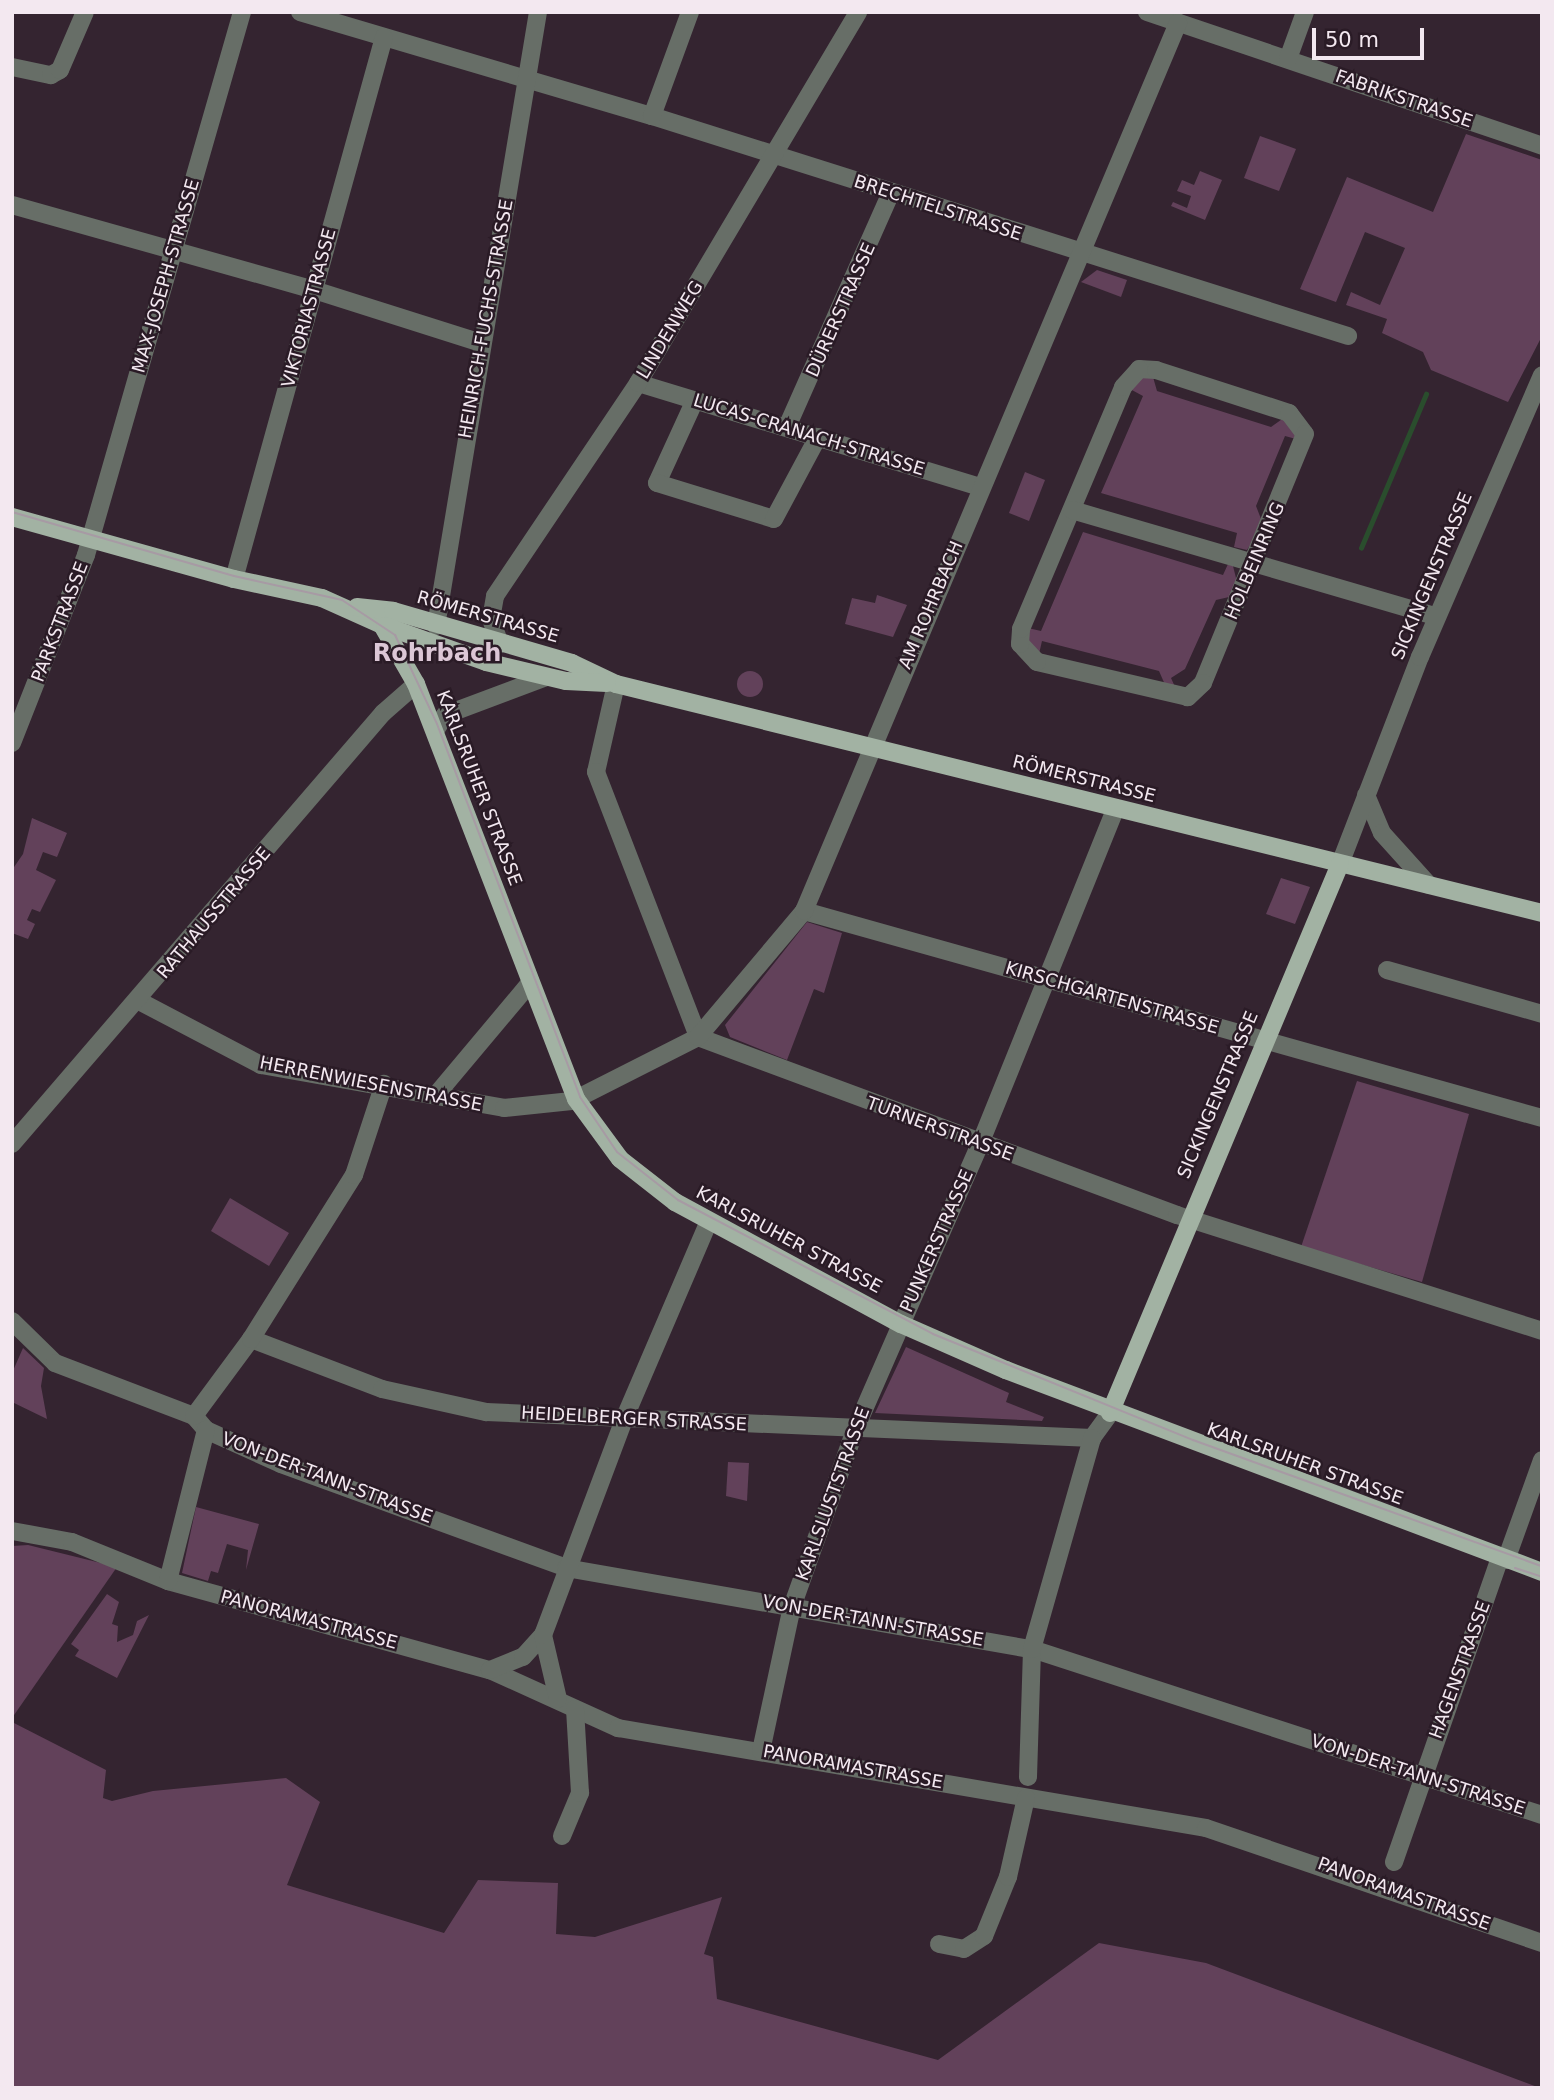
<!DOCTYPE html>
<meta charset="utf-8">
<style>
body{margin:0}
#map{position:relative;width:1554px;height:2100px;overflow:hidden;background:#342430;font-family:"DejaVu Sans",sans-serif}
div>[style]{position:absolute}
.green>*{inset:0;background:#62415a}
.round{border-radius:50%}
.stream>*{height:4.5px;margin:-2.25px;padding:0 2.25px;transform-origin:2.25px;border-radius:2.25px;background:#2a4d2d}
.minor>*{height:18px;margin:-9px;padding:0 9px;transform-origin:9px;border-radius:9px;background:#676e67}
.major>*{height:18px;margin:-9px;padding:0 9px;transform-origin:9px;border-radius:9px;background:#a2b2a3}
.tram>*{height:2px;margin:-1px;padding:0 1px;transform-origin:1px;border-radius:1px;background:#a79aa4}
span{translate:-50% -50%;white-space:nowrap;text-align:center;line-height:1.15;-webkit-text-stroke:5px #2a1b26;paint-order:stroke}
.street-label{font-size:18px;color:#f3e8f0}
.district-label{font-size:24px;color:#dcc7d6;font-weight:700}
.frame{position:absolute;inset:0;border:14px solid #f3e8f0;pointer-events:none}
.scale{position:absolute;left:1312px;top:28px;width:112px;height:32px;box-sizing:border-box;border:4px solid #f3e8f0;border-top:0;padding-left:9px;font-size:21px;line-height:24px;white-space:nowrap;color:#f3e8f0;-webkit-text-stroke:5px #2a1b26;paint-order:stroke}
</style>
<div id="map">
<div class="green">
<i style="clip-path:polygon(1466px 134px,1542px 160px,1542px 336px,1508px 402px,1431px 370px,1423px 352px,1382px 333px,1387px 319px,1346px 305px,1351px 292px,1380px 305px,1405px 248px,1365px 232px,1336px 302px,1300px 289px,1347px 177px,1433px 212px)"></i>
<i style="clip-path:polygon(1260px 136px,1296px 149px,1279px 191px,1244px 178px)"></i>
<i style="clip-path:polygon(1200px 171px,1222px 180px,1205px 220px,1171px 206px,1173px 202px,1187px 208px,1191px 196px,1177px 191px,1182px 180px,1194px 185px)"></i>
<i style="clip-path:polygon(1097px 270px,1127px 280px,1121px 297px,1081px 282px)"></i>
<i style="clip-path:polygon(1153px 377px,1157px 391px,1271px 427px,1285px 417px,1292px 423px,1296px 439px,1285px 436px,1256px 506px,1263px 524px,1247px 550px,1234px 547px,1237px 533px,1101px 493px,1143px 396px,1130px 389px,1136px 378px)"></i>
<i style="clip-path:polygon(1025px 472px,1045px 480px,1029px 521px,1009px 513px)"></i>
<i style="clip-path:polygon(1083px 532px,1223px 575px,1228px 564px,1233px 566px,1237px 582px,1229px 597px,1216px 600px,1185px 669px,1171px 678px,1176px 689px,1166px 687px,1159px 671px,1042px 641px,1039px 654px,1027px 646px,1028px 628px,1041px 631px)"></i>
<i style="clip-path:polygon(877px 595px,907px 605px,893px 637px,845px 624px,852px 598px,875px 603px)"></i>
<i class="round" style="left:737px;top:671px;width:26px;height:26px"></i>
<i style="clip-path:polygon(32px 818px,67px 833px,57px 857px,43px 852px,36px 870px,56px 880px,40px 912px,32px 909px,27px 920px,35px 924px,28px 939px,12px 933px,12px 870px,23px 854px)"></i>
<i style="clip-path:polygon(1281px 878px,1310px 887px,1295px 924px,1266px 914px)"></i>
<i style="clip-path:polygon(807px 922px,842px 933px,824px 993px,814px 989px,787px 1060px,730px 1037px,725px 1025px)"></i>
<i style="clip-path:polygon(1357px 1081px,1469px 1114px,1422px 1282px,1301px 1247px)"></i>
<i style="clip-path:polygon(230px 1198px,289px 1233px,269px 1266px,211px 1231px)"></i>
<i style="clip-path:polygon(906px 1347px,1009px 1393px,1006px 1402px,1044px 1417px,1042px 1421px,875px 1413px)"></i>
<i style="clip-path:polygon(23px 1348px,44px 1368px,41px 1386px,47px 1419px,12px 1402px,12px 1373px)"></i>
<i style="clip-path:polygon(728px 1462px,749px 1463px,747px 1501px,726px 1496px)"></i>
<i style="clip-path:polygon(196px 1507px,259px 1524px,246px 1570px,248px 1550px,227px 1544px,218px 1573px,211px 1571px,208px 1581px,182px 1573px)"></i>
<i style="clip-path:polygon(28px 1545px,117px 1567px,12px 1718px,12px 1546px)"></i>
<i style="clip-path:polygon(107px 1594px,119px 1602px,112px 1624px,118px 1626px,117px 1642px,133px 1635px,137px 1621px,149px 1615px,117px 1678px,75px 1656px,79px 1650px,71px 1644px)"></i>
<i style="clip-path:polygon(12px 1722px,106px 1770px,103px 1798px,112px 1801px,153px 1791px,286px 1778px,320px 1802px,287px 1885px,444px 1933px,478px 1880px,558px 1883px,556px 1934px,595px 1937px,722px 1897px,704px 1954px,713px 1957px,717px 1999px,938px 2060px,1099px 1943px,1206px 1963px,1540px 2088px,12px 2088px)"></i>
</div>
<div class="stream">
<i style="left:1361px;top:548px;width:167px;rotate:-67.1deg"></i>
</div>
<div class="minor">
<i style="left:300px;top:12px;width:367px;rotate:16.5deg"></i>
<i style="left:652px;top:116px;width:730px;rotate:17.54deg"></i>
<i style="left:1147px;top:12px;width:417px;rotate:18.7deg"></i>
<i style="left:1288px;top:59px;width:50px;rotate:-70.1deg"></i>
<i style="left:12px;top:67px;width:40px;rotate:12deg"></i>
<i style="left:51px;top:75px;width:10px;rotate:-29deg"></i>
<i style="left:60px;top:70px;width:63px;rotate:-66.7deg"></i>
<i style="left:652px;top:116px;width:111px;rotate:-69.9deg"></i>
<i style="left:12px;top:205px;width:314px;rotate:15.7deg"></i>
<i style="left:314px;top:290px;width:175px;rotate:17.6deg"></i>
<i style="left:1139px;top:369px;width:17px;rotate:3deg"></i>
<i style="left:1156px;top:370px;width:140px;rotate:17.9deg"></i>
<i style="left:1289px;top:413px;width:26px;rotate:53deg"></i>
<i style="left:1305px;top:434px;width:269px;rotate:112.3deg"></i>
<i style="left:1203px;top:683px;width:21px;rotate:137deg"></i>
<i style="left:1188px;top:697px;width:155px;rotate:-166.9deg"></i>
<i style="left:1037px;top:662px;width:25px;rotate:-133deg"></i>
<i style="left:1020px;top:644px;width:15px;rotate:-86deg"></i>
<i style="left:1021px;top:629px;width:263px;rotate:-67.1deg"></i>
<i style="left:1123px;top:387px;width:24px;rotate:-48deg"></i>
<i style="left:638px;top:383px;width:358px;rotate:16.9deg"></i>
<i style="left:695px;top:400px;width:91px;rotate:114.6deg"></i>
<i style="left:657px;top:483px;width:122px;rotate:17.1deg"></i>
<i style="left:774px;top:519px;width:93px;rotate:-61.8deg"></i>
<i style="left:787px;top:427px;width:257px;rotate:-66.1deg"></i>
<i style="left:1072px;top:510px;width:380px;rotate:16.3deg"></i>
<i style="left:234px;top:579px;width:562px;rotate:-74.53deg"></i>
<i style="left:436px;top:626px;width:622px;rotate:-80.57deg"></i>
<i style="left:500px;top:644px;width:27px;rotate:-110deg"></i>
<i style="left:491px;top:619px;width:23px;rotate:-80deg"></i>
<i style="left:495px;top:596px;width:257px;rotate:-56.1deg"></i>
<i style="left:638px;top:383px;width:431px;rotate:-59.3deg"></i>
<i style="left:616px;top:684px;width:90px;rotate:102.8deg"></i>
<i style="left:596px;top:772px;width:284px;rotate:68.9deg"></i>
<i style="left:698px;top:1037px;width:511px;rotate:20.39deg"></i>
<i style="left:1177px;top:1215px;width:383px;rotate:17.6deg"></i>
<i style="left:435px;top:731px;width:19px;rotate:-58deg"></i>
<i style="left:445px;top:715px;width:108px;rotate:-20.6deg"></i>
<i style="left:12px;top:743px;width:202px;rotate:-68.5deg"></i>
<i style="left:86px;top:555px;width:565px;rotate:-73.97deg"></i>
<i style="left:1366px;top:795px;width:41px;rotate:67.2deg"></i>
<i style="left:1382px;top:833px;width:70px;rotate:47.9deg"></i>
<i style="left:1340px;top:864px;width:222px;rotate:-68.9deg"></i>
<i style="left:1420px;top:657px;width:307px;rotate:-66.6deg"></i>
<i style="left:804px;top:911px;width:766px;rotate:15.67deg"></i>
<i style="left:1387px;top:970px;width:161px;rotate:15.8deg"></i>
<i style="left:139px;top:1001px;width:138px;rotate:27.7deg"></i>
<i style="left:261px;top:1065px;width:247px;rotate:10deg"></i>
<i style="left:504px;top:1108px;width:68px;rotate:-5.9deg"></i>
<i style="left:572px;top:1101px;width:141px;rotate:-26.9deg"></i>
<i style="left:698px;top:1037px;width:165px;rotate:-49.9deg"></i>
<i style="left:804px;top:911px;width:964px;rotate:-67.16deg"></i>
<i style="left:436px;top:1095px;width:146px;rotate:-50deg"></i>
<i style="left:12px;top:1144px;width:569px;rotate:-49.28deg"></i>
<i style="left:383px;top:713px;width:44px;rotate:-41.3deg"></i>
<i style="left:12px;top:1321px;width:60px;rotate:44.3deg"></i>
<i style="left:55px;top:1363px;width:149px;rotate:20.9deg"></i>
<i style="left:194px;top:1416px;width:18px;rotate:49deg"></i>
<i style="left:206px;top:1430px;width:82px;rotate:24.4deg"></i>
<i style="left:281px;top:1464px;width:303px;rotate:20deg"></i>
<i style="left:566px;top:1568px;width:473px;rotate:9.9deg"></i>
<i style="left:1032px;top:1649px;width:536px;rotate:18.03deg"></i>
<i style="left:251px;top:1339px;width:140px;rotate:20.9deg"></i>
<i style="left:382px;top:1389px;width:107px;rotate:12.5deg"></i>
<i style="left:486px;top:1412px;width:607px;rotate:2.46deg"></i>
<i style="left:1092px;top:1438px;width:31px;rotate:-54deg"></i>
<i style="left:194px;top:1416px;width:96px;rotate:-53.5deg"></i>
<i style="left:251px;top:1339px;width:194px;rotate:-57.9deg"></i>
<i style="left:354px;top:1175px;width:96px;rotate:-71.8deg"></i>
<i style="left:12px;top:1531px;width:61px;rotate:10.4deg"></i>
<i style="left:72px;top:1542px;width:104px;rotate:22.1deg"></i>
<i style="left:168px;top:1581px;width:334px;rotate:15.5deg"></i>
<i style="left:490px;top:1670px;width:141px;rotate:24.4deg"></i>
<i style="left:618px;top:1728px;width:596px;rotate:9.65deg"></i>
<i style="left:1206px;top:1828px;width:355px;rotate:18.9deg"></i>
<i style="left:1506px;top:1560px;width:106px;rotate:-70.2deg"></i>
<i style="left:168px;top:1581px;width:156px;rotate:-75.9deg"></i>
<i style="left:490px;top:1670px;width:35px;rotate:-22deg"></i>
<i style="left:523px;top:1657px;width:30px;rotate:-48deg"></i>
<i style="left:558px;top:1699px;width:66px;rotate:-103.2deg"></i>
<i style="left:543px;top:1635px;width:233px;rotate:-69.4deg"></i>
<i style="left:625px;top:1417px;width:211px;rotate:-66.8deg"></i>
<i style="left:761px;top:1751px;width:147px;rotate:-77.9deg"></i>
<i style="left:792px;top:1607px;width:188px;rotate:-70.4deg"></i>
<i style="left:855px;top:1430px;width:312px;rotate:-66.4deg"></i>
<i style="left:980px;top:1144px;width:362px;rotate:-68deg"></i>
<i style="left:1028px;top:1777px;width:128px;rotate:-88.2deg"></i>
<i style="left:1032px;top:1649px;width:219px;rotate:-74.1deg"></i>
<i style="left:562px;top:1836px;width:47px;rotate:-67.3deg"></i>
<i style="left:580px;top:1793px;width:84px;rotate:-93.4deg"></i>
<i style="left:1394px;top:1862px;width:322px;rotate:-70.8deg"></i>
<i style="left:939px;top:1944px;width:25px;rotate:11deg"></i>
<i style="left:964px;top:1949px;width:24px;rotate:-33deg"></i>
<i style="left:984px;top:1936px;width:64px;rotate:-67.9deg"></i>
<i style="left:1008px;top:1877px;width:81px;rotate:-77.2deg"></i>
</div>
<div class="major">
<i style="left:12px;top:517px;width:230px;rotate:15.6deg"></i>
<i style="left:234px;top:579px;width:90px;rotate:12.2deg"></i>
<i style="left:322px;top:598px;width:66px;rotate:24.2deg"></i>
<i style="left:382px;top:625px;width:68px;rotate:60deg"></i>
<i style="left:416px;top:684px;width:445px;rotate:68.9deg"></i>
<i style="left:576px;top:1099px;width:74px;rotate:53.7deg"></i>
<i style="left:620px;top:1159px;width:70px;rotate:38deg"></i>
<i style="left:675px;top:1202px;width:257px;rotate:28.4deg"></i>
<i style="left:901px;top:1324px;width:115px;rotate:23.7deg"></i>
<i style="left:1006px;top:1370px;width:573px;rotate:20.65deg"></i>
<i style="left:357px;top:607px;width:36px;rotate:6deg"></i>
<i style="left:393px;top:611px;width:186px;rotate:16.2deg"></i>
<i style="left:572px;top:663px;width:49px;rotate:25.5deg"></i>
<i style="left:616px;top:684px;width:954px;rotate:13.89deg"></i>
<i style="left:385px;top:626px;width:107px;rotate:19.6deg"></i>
<i style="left:486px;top:662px;width:82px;rotate:13.4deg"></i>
<i style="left:566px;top:681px;width:41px;rotate:2.8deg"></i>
<i style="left:1110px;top:1413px;width:595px;rotate:-67.27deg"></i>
</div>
<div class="tram">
<i style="left:12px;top:512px;width:231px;rotate:16.1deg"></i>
<i style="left:234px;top:576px;width:111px;rotate:12.5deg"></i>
<i style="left:342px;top:600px;width:64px;rotate:33.4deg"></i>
<i style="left:395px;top:635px;width:98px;rotate:64.7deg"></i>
<i style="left:437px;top:724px;width:399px;rotate:69deg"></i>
<i style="left:580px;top:1097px;width:66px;rotate:56.1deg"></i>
<i style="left:617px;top:1152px;width:78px;rotate:38.2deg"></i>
<i style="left:678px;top:1200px;width:288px;rotate:27.7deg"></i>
<i style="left:933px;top:1334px;width:281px;rotate:22.2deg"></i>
<i style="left:1193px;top:1440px;width:371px;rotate:19.9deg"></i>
<i style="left:1515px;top:1568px;width:28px;rotate:18deg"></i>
</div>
<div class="street-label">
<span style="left:1404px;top:99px;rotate:19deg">FABRIKSTRASSE</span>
<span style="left:938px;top:208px;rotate:18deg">BRECHTELSTRASSE</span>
<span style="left:166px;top:276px;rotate:-74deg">MAX-JOSEPH-STRASSE</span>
<span style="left:309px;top:308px;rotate:-75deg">VIKTORIASTRASSE</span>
<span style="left:841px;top:310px;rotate:-66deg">DÜRERSTRASSE</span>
<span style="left:486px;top:319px;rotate:-80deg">HEINRICH-FUCHS-STRASSE</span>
<span style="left:670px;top:330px;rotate:-59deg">LINDENWEG</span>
<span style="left:809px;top:435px;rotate:17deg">LUCAS-CRANACH-STRASSE</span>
<span style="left:1255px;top:561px;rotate:-67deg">HOLBEINRING</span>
<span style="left:1432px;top:576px;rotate:-67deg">SICKINGENSTRASSE</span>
<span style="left:931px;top:605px;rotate:-67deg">AM ROHRBACH</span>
<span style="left:488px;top:617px;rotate:16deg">RÖMERSTRASSE</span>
<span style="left:60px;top:622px;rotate:-69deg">PARKSTRASSE</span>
<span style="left:1084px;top:779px;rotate:14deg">RÖMERSTRASSE</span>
<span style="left:479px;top:788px;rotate:69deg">KARLSRUHER STRASSE</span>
<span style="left:214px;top:913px;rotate:-50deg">RATHAUSSTRASSE</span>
<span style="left:1112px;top:998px;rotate:16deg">KIRSCHGARTENSTRASSE</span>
<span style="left:371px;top:1084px;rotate:11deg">HERRENWIESENSTRASSE</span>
<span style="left:1218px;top:1095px;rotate:-67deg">SICKINGENSTRASSE</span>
<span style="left:940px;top:1129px;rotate:20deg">TURNERSTRASSE</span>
<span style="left:789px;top:1240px;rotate:28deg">KARLSRUHER STRASSE</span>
<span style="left:937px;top:1241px;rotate:-66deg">PUNKERSTRASSE</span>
<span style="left:634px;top:1419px;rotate:3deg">HEIDELBERGER STRASSE</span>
<span style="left:1305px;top:1464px;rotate:20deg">KARLSRUHER STRASSE</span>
<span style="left:327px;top:1478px;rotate:21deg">VON-DER-TANN-STRASSE</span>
<span style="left:833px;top:1494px;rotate:-70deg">KARLSLUSTSTRASSE</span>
<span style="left:309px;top:1620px;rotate:15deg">PANORAMASTRASSE</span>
<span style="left:873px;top:1621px;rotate:10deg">VON-DER-TANN-STRASSE</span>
<span style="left:1460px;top:1670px;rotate:-70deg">HAGENSTRASSE</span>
<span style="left:853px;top:1767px;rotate:10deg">PANORAMASTRASSE</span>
<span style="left:1418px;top:1775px;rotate:18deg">VON-DER-TANN-STRASSE</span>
<span style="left:1404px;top:1894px;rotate:20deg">PANORAMASTRASSE</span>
</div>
<div class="district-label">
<span style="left:437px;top:654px">Rohrbach</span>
</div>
<div class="frame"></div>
<div class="scale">50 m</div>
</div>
